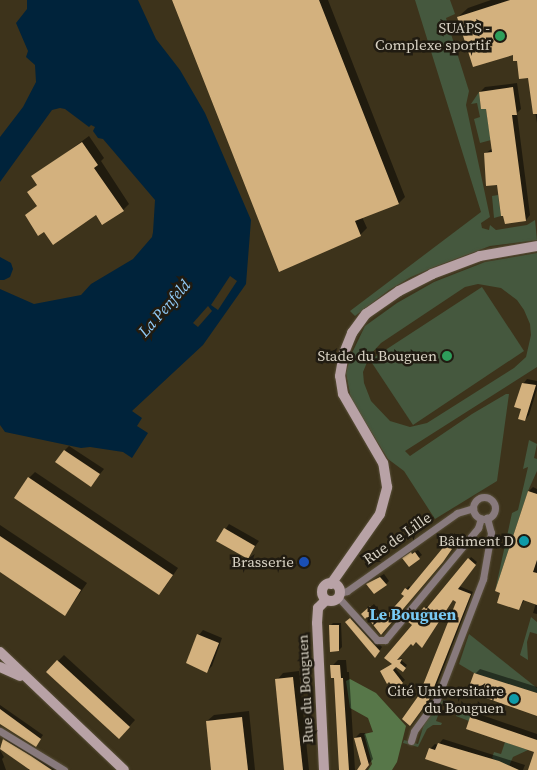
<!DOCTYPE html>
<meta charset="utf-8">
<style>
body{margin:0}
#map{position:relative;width:537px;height:770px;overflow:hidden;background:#3d331b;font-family:"Source Serif 4",serif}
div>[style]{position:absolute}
.green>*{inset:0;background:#45583e}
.forest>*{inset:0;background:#577749}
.water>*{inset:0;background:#00233b}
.pier>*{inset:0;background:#3d331b}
.shadow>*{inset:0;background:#0007}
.building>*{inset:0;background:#d3b17e}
.roads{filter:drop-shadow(0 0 1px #595039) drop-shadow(0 0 1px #595039)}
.street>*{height:7px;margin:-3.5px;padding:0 3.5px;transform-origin:3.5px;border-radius:3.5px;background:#887a7d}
.street>.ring{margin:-3.5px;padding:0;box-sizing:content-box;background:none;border:7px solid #887a7d;border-radius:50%}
.secondary>*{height:10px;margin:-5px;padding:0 5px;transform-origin:5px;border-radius:5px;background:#b8a2a6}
.secondary>.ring{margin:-5px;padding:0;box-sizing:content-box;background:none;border:10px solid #b8a2a6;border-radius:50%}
.dots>*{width:14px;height:14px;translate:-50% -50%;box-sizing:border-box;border:2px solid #201b11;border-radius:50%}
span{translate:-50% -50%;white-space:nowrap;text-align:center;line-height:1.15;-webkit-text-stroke:5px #201b11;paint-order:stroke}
.poi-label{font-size:15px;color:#d8d2c4}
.right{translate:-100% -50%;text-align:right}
.street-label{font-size:15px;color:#d8d2c4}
.water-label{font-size:16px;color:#91cbf7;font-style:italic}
.neighbourhood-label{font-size:16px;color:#78caf4;font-weight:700}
</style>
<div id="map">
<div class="green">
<i style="clip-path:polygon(415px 0,450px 0,454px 11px,455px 14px,446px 18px,469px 91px,466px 105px,490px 217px,481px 223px,482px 228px,489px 230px,490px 225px,496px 230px,527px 225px,535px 220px,537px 240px,490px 246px,434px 267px,411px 277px,389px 290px,355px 316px,350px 311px,481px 212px)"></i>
<i style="clip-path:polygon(479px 92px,481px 109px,486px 109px,491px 140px,480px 143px,474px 119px,480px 117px,477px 103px,471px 104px)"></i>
<i style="clip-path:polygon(498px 195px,501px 216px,494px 218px,492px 196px)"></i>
<i style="clip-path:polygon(evenodd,537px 253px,537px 367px,405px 451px,410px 456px,472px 414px,506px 394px,509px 394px,497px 481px,435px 519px,404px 471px,388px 459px,351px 399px,346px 373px,351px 355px,365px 326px,397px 303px,434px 282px,485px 262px,537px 253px,478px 284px,501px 288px,517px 300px,524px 310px,530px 324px,531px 335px,526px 357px,514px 368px,427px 423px,410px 427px,390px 421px,371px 401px,364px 383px,363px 372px,370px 355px,381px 343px,465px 287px,478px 284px)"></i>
<i style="clip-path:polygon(482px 287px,524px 351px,413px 425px,370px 360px)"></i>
<i style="clip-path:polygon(529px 440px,537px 444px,534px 458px,537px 459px,537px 471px,528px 491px,495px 591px,512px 513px,518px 510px,528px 467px,523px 469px)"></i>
<i style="clip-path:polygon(531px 617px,537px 622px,537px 634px,530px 632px,527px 642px,528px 660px,520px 655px)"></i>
<i style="clip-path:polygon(469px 634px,537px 688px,537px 693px,474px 673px,459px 664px)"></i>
<i style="clip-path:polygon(444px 700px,454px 703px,443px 702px,436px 721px,442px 723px,441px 725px,433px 725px,427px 729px,418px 747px,403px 743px,404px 740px,418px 744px,424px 724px,440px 702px)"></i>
<i style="clip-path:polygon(459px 705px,464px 708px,463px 713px,471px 716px,469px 721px,456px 716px)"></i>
<i style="clip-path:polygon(505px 742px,528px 750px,513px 757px,509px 766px,498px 762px,492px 758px,494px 752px,501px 754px)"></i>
</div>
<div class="forest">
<i style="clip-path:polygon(350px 679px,376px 693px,406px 726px,397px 762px,392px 770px,368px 770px,372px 764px,364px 734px,373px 732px,368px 718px,350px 708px,346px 681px)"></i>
</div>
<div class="water">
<i style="clip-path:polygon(27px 0,138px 0,156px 39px,180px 70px,205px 113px,251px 220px,246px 284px,203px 345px,132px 411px,142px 418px,137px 426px,148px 433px,132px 458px,123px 452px,90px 447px,81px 448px,5px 432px,0 425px,0 289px,34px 304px,81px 295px,91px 284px,133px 259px,152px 237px,153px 232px,155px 200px,103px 139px,98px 138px,93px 131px,95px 127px,91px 125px,89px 127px,65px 109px,60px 108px,52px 110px,0 182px,0 137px,23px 107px,36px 82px,35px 65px,26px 57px,28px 51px,16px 23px,27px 9px)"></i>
<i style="clip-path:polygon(0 257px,11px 263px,13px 269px,10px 277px,4px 280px,0 280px)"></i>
</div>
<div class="pier">
<i style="clip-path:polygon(230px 276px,237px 281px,218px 310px,211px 305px)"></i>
<i style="clip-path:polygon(208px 306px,212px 311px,198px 327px,193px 323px)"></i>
</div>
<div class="shadow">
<i style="clip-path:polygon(173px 0,328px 0,405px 197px,399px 203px,362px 217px,367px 228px,360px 235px)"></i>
<i style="clip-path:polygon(491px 0,537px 0,537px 123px,529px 77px,514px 53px,458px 17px,468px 8px)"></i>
<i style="clip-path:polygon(517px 83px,521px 109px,517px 113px,530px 215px,526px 220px,498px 183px,486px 153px,493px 148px,487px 107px,480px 92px,485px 87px)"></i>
<i style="clip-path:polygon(89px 136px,104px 158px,101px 161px,129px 204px,123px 210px,96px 214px,44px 230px,26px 215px,38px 205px,29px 192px,38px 184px,33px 177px)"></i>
<i style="clip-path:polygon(527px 379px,537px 381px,537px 389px,529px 415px,525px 420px,523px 384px)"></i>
<i style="clip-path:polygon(69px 446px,104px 469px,91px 485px,65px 450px)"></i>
<i style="clip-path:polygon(35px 472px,178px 568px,165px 587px,159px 594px,29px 478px)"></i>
<i style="clip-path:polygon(533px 487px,537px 489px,537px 614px,533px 613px,536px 603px,525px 599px,519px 609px,502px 592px,497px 590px,529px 491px)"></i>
<i style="clip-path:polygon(229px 524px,259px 541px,247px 557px,218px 540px)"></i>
<i style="clip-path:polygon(0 525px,87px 583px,65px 615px,0 570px)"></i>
<i style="clip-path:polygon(450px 542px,454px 545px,383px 633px,365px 611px,374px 604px,383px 615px,389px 614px,406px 595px,406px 589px,409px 586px,411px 588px)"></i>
<i style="clip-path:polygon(418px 550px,422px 555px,409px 565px,407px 556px)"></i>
<i style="clip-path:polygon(471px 557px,477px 562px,459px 586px,473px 592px,432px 697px,413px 722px,420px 696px,458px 601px,454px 599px,396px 660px,402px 658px,401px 660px,407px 665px,403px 671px,396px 665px,394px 667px,405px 680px,396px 688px,389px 681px,393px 663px,414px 625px,409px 621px,419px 610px,422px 612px,427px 606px,429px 607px)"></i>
<i style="clip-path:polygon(384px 574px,389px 581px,386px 584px,368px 584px)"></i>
<i style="clip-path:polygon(353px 616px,382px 647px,378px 653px,347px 622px)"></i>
<i style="clip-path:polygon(333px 623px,341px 623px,342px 647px,339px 650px,330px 626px)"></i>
<i style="clip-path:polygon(203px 630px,222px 638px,212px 666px,207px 671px,199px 635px)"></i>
<i style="clip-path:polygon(64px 655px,135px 720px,119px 738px,47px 672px)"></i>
<i style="clip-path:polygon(338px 660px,346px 660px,347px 672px,349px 672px,355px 770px,340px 770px,335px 677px,332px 666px)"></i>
<i style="clip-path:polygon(480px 669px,537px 687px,537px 714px,479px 686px,475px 674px)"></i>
<i style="clip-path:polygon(299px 671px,309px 770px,286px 770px,277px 680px,283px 673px)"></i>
<i style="clip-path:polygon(0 705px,43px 735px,36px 745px,0 723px)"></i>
<i style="clip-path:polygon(249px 711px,255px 770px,213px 770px,207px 721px,214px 715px)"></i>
<i style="clip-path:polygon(476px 713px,537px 734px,537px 770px,529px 770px,535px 751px,471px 718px)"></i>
<i style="clip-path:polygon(360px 733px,365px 733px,373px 759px,364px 770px,358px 770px,363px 764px,355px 738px)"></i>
<i style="clip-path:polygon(7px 737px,60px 770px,28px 770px,30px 767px,0 748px)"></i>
<i style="clip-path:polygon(443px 739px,525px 765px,523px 770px,459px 770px,430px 749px,435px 744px,438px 745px)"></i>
<i style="clip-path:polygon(0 750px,4px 757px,2px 759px,6px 770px,0 770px)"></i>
</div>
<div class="building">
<i style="clip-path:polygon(172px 0,319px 0,399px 204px,355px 221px,361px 236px,279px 272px)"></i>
<i style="clip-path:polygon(510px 0,537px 0,537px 114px,533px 114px,528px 78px,519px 79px,517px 61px,513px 61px,513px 55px,473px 67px,457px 17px)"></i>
<i style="clip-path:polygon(513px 87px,517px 115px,512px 115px,526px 221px,505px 224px,503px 216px,501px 216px,497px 185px,486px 186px,484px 153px,492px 152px,486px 109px,481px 109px,479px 92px)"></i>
<i style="clip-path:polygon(82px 142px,98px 165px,94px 168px,124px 211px,102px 225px,96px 215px,53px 245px,44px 232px,38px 236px,25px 215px,37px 206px,27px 192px,37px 185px,31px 176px)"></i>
<i style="clip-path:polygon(522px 383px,536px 385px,525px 421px,518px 419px,521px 409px,514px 407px)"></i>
<i style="clip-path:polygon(64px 450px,100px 474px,91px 487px,55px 462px)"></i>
<i style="clip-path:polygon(28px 477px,173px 575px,159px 595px,14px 498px)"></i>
<i style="clip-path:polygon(528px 491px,537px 494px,537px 560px,533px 572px,537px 573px,537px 605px,523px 600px,519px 610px,497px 603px,500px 593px,495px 591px)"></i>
<i style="clip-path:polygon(224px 528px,255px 546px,248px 559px,216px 541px)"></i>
<i style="clip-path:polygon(0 536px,81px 590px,65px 616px,0 572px)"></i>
<i style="clip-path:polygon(446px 544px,452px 549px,443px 562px,381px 635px,367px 617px,365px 619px,361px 614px,370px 606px,380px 618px,386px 616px,404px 596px,401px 594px,405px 588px,408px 590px)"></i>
<i style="clip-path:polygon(411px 552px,412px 554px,415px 552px,420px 559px,409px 567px,402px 558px)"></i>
<i style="clip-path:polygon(468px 558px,476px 565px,458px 589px,471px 594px,429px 700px,410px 726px,402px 719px,419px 695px,456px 602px,453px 600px,422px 648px,416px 642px,413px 646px,411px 644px,397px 660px,402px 659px,400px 663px,406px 668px,403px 672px,396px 667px,393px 670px,403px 683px,396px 690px,389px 682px,387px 684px,380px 671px,392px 664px,384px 658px,412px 625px,407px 621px,416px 611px,419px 613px,424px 607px,426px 609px)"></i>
<i style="clip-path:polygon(380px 577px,387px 585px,374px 594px,366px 584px)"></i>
<i style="clip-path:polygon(350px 618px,380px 651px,375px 658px,345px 622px)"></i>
<i style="clip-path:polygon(329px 625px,339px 625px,339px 651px,330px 652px)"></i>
<i style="clip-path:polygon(197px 634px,219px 643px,207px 673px,186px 663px)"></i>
<i style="clip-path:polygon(57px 660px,130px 727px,119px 739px,46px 672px)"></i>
<i style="clip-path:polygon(330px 665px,340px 665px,341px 678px,343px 678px,349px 770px,339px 770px,334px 678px,331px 678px)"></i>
<i style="clip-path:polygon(474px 673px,537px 693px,537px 716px,475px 694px,477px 686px,470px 684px)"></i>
<i style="clip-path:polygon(293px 677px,303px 770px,284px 770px,275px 679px)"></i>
<i style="clip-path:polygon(0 709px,41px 739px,36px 747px,0 724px)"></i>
<i style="clip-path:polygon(242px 717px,248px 770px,211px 770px,206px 721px)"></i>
<i style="clip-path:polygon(470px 717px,537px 740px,537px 770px,528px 770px,534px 752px,466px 729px)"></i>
<i style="clip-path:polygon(361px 737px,369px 765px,365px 770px,357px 770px,361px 764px,354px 738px)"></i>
<i style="clip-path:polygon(3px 739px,31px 756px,52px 770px,30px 770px,0 749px)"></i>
<i style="clip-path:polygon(438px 743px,499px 761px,519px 770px,458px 770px,425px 759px,429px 748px,435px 750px)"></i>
</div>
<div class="roads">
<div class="street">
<i class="ring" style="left:473px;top:497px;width:15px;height:15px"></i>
<i style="left:339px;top:593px;width:8px;rotate:-14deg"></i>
<i style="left:347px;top:591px;width:135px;rotate:-35.3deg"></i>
<i style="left:457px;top:513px;width:17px;rotate:-17deg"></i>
<i style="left:338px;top:597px;width:58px;rotate:47.8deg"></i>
<i style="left:377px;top:640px;width:8px"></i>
<i style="left:385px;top:640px;width:146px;rotate:-50.3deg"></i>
<i style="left:478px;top:528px;width:10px;rotate:-73deg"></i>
<i style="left:0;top:731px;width:75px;rotate:31.4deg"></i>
<i style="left:411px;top:741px;width:10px;rotate:-73deg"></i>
<i style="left:414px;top:731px;width:39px;rotate:-54deg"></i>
<i style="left:437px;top:699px;width:129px;rotate:-69deg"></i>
<i style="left:483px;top:579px;width:47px;rotate:-80.1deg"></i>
<i style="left:491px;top:533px;width:16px;rotate:-105deg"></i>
</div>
<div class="secondary">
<i class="ring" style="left:322px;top:583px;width:8px;height:8px"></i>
<i style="left:331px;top:584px;width:85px;rotate:-55deg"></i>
<i style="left:380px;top:514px;width:28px;rotate:-75deg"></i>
<i style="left:387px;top:487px;width:24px;rotate:-99deg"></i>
<i style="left:383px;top:463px;width:80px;rotate:-120.1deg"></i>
<i style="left:343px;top:394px;width:18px;rotate:-99deg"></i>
<i style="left:340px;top:376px;width:23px;rotate:-80deg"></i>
<i style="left:344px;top:353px;width:22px;rotate:-68deg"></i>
<i style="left:352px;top:333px;width:24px;rotate:-54deg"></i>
<i style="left:366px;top:314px;width:40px;rotate:-34.9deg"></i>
<i style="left:399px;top:291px;width:37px;rotate:-27deg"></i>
<i style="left:432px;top:274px;width:51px;rotate:-20.6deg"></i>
<i style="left:480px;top:256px;width:58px;rotate:-10deg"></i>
<i style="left:0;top:652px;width:171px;rotate:43.6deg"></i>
<i style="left:0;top:667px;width:22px;rotate:24deg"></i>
<i style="left:324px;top:770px;width:147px;rotate:-92.7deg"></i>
<i style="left:317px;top:623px;width:15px;rotate:-86deg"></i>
<i style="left:318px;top:608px;width:11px;rotate:-45deg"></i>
</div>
</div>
<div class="dots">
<i style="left:500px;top:36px;background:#2e9e5b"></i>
<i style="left:447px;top:356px;background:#2e9e5b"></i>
<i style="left:524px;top:541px;background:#0f9aa8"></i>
<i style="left:304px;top:562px;background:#1a4fb4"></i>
<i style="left:514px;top:699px;background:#0f9aa8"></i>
</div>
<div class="poi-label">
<span class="right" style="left:490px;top:36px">SUAPS -<br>Complexe sportif</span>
<span class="right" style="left:437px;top:356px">Stade du Bouguen</span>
<span class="right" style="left:514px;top:541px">Bâtiment D</span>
<span class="right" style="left:294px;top:562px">Brasserie</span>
<span class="right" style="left:504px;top:699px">Cité Universitaire<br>du Bouguen</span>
</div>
<div class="street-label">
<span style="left:397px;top:538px;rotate:-35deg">Rue de Lille</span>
<span style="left:305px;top:689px;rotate:-93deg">Rue du Bouguen</span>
</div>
<div class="water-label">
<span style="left:164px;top:308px;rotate:-49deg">La Penfeld</span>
</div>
<div class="neighbourhood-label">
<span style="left:413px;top:614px">Le Bouguen</span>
</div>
</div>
